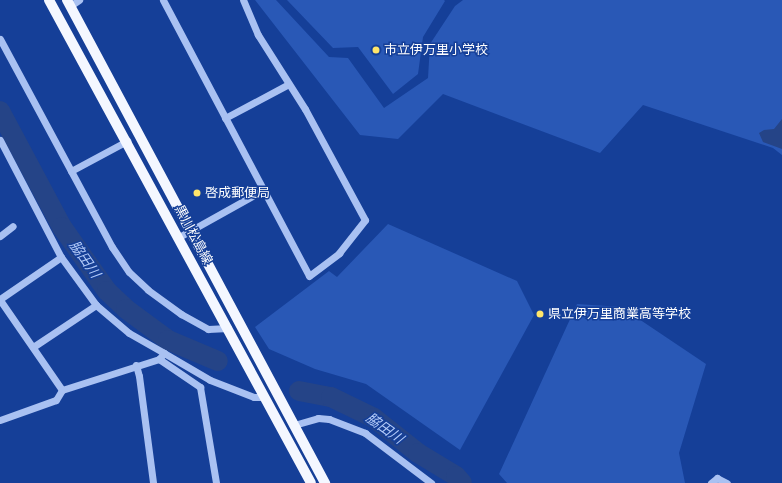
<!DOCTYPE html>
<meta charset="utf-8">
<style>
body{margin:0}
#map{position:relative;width:782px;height:483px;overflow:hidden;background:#153f98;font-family:Roboto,"Noto Sans JP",sans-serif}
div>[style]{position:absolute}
.green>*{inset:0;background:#2958b6}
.water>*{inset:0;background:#254487}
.river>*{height:20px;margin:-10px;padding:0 10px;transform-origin:10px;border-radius:10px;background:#254487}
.minor>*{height:7px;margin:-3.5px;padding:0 3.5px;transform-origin:3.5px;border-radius:3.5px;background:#a9c1f2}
.major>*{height:10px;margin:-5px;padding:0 5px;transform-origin:5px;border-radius:5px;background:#f4f7ff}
.dots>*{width:11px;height:11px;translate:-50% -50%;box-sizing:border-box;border:2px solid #153f98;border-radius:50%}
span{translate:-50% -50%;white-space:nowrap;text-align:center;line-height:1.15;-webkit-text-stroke:3px #153f98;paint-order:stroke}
.poi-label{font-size:13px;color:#fff}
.left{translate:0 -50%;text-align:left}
.street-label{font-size:13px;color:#fff}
.water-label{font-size:14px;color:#b5ccf9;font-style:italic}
</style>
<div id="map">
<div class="green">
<i style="clip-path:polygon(255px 0,276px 0,329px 57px,348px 58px,384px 108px,428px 78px,430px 44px,455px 6px,463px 0,782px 0,782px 155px,773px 148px,643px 105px,600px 153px,443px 94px,398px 139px,360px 135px)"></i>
<i style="clip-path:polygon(287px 0,444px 0,445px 1px,423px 37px,418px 74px,393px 94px,358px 47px,333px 48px)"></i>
<i style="clip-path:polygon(388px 224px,517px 281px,534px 315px,460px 450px,366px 384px,315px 369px,269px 349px,255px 327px,329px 271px,337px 277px)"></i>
<i style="clip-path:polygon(577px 304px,621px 307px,706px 364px,679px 453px,685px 483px,507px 483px,499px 474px)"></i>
</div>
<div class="water">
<i style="clip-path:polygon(782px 119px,782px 149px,763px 142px,759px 133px,764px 130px,774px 129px)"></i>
</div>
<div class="river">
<i style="left:0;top:111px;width:132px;rotate:61.9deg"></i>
<i style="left:62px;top:227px;width:78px;rotate:54.9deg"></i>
<i style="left:107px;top:291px;width:26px;rotate:43deg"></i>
<i style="left:126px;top:309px;width:52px;rotate:36.4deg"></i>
<i style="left:168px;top:340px;width:54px;rotate:22.8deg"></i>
<i style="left:299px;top:391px;width:33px;rotate:11deg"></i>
<i style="left:331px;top:397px;width:48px;rotate:26deg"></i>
<i style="left:374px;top:418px;width:56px;rotate:38.5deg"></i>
<i style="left:418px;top:453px;width:44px;rotate:31.2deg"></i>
<i style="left:456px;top:476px;width:9px;rotate:49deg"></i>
</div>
<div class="minor">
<i style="left:163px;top:0;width:312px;rotate:62.1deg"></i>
<i style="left:309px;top:276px;width:38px;rotate:-37deg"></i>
<i style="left:339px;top:253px;width:42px;rotate:-51.8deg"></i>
<i style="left:365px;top:220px;width:126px;rotate:-118.4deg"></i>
<i style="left:305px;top:109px;width:88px;rotate:-122.4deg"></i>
<i style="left:258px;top:35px;width:38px;rotate:-113deg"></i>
<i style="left:70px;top:6px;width:11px;rotate:-34deg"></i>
<i style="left:0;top:39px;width:236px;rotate:61.7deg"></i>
<i style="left:112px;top:247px;width:30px;rotate:56deg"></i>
<i style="left:129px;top:272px;width:26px;rotate:43deg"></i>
<i style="left:148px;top:290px;width:41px;rotate:36deg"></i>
<i style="left:181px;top:314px;width:31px;rotate:29deg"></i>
<i style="left:208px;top:329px;width:20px;rotate:-3deg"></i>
<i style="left:225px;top:118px;width:72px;rotate:-28deg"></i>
<i style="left:0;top:140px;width:132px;rotate:62.5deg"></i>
<i style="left:61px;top:257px;width:59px;rotate:53.9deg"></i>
<i style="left:96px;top:305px;width:43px;rotate:40.3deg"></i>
<i style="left:129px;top:333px;width:40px;rotate:29.7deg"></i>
<i style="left:164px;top:353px;width:8px;rotate:130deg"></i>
<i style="left:71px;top:171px;width:64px;rotate:-28.2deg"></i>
<i style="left:0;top:236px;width:16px;rotate:-38deg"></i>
<i style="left:179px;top:237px;width:96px;rotate:-29.2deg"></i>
<i style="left:0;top:299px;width:74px;rotate:-34.5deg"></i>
<i style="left:0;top:300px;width:109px;rotate:55.4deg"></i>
<i style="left:33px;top:347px;width:76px;rotate:-33.7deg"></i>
<i style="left:164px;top:353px;width:53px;rotate:30.4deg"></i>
<i style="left:210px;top:380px;width:47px;rotate:21.1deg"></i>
<i style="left:254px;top:397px;width:11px"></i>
<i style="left:136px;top:365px;width:11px;rotate:75deg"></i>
<i style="left:139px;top:376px;width:108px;rotate:82.5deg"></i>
<i style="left:0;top:420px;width:59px;rotate:-19.7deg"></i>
<i style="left:56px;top:400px;width:12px;rotate:-59deg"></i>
<i style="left:62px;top:390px;width:102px;rotate:-17.7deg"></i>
<i style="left:159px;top:359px;width:50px;rotate:34.3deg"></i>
<i style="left:200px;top:387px;width:97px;rotate:80.5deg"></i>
<i style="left:294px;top:425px;width:25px;rotate:-16deg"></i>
<i style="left:318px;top:418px;width:11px;rotate:5deg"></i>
<i style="left:329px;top:419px;width:39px;rotate:21deg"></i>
<i style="left:365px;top:433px;width:83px;rotate:37.1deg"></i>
<i style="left:711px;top:483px;width:8px;rotate:-40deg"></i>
<i style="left:717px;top:478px;width:11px;rotate:27deg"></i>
</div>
<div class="major">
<i style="left:49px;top:0;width:549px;rotate:61.52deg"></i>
<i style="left:67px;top:0;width:548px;rotate:61.89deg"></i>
</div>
<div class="dots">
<i style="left:376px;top:50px;background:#ffe56a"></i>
<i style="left:197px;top:193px;background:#ffe56a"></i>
<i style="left:540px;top:314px;background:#ffe56a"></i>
</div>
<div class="poi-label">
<span class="left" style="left:384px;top:50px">市立伊万里小学校</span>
<span class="left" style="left:205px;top:193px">啓成郵便局</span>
<span class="left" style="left:548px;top:314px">県立伊万里商業高等学校</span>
</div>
<div class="street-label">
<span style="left:193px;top:235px;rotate:62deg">黒川松島線</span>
</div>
<div class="water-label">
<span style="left:85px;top:259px;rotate:55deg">脇田川</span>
<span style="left:385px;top:428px;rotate:36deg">脇田川</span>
</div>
</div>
